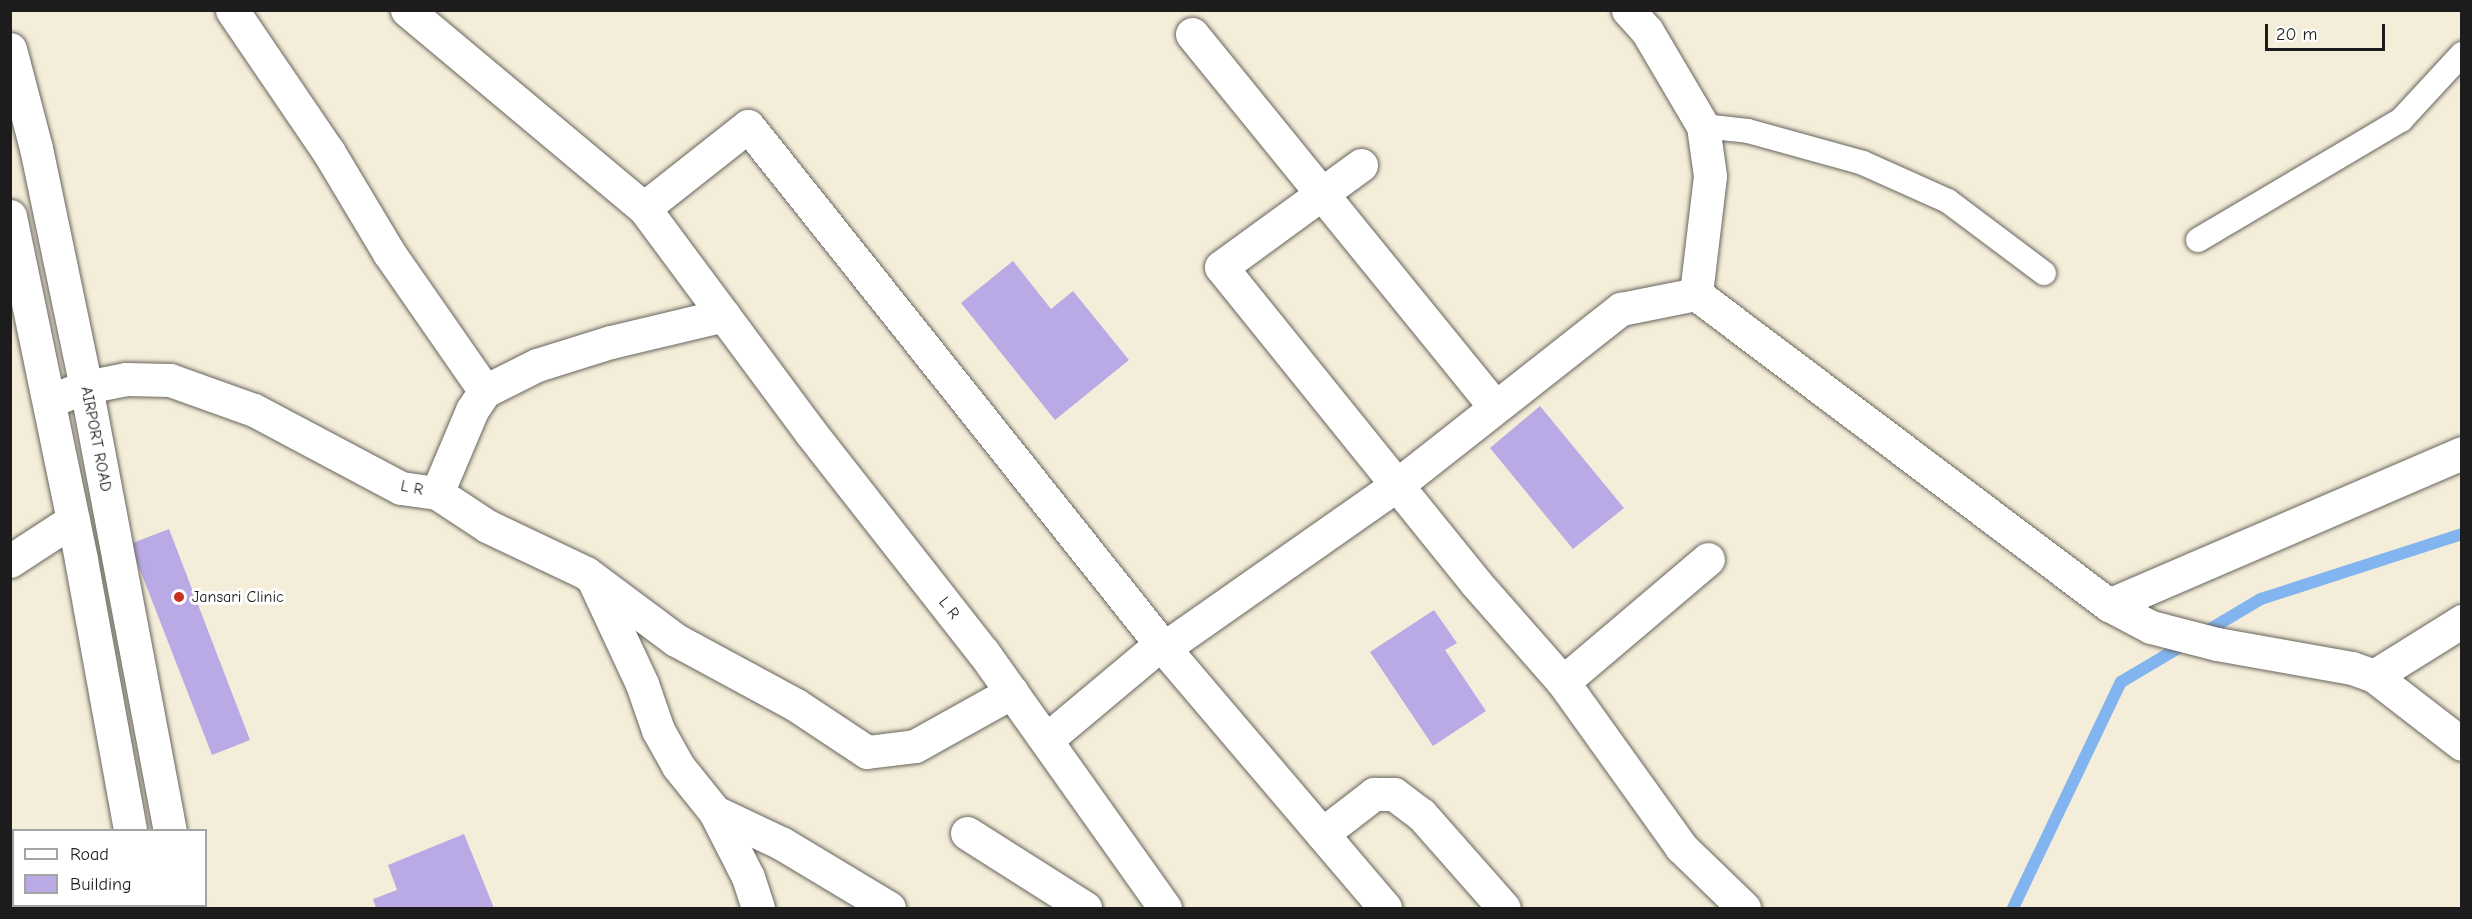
<!DOCTYPE html>
<style>
body{margin:0}
#map{position:relative;width:2472px;height:919px;overflow:hidden;background:#f4edd9;font-family:"Comic Neue",sans-serif}
div>[style]{position:absolute}
.stream>*{height:12px;margin:-6px;padding:0 6px;transform-origin:6px;border-radius:6px;background:#82b4ef}
.building>*{inset:0;background:#b9aae6}
.roads{filter:drop-shadow(0 0 2px #68655e) drop-shadow(0 0 2px #68655e)}
.lane>*{height:24px;margin:-12px;padding:0 12px;transform-origin:12px;border-radius:12px;background:#fff}
.street>*{height:33px;margin:-16.5px;padding:0 16.5px;transform-origin:16.5px;border-radius:16.5px;background:#fff}
.highway>*{height:33px;margin:-16.5px;padding:0 16.5px;transform-origin:16.5px;border-radius:16.5px;background:#fff}
.dots>*{width:16px;height:16px;translate:-50% -50%;box-sizing:border-box;border:3px solid #fff;border-radius:50%}
span{translate:-50% -50%;white-space:nowrap;text-align:center;line-height:1.15;-webkit-text-stroke:6px #fff;paint-order:stroke}
.street-label{font-size:16px;color:#1c1c1c}
.poi-label{font-size:16px;color:#1c1c1c}
.left{translate:0 -50%;text-align:left}
.frame{position:absolute;inset:0;border:12px solid #1c1c1c;pointer-events:none}
.legend{position:absolute;left:12px;top:829px;width:195px;height:78px;box-sizing:border-box;background:#fff;border:2px solid #a4a4a4;margin:0;padding:8px 10px;list-style:none;font-size:18px;color:#1c1c1c}
.legend li{display:flex;align-items:center;gap:12px;height:30px}
.legend b{width:30px;border:2px solid #a4a4a4}
.scale{position:absolute;left:2265px;top:24px;width:120px;height:27px;box-sizing:border-box;border:3px solid #1c1c1c;border-top:0;padding-left:8px;font-size:18px;line-height:21px;white-space:nowrap;color:#1c1c1c;-webkit-text-stroke:4px #fff;paint-order:stroke}
</style>
<div id="map">
<div class="stream">
<i style="left:2013px;top:908px;width:250px;rotate:-64.5deg"></i>
<i style="left:2121px;top:682px;width:163px;rotate:-30.7deg"></i>
<i style="left:2261px;top:599px;width:211px;rotate:-17.9deg"></i>
</div>
<div class="building">
<i style="clip-path:polygon(1013px 261px,1051px 309px,1073px 291px,1129px 360px,1055px 420px,961px 303px)"></i>
<i style="clip-path:polygon(1540px 406px,1624px 508px,1573px 549px,1490px 448px)"></i>
<i style="clip-path:polygon(169px 529px,250px 740px,212px 755px,130px 544px)"></i>
<i style="clip-path:polygon(1434px 610px,1457px 643px,1445px 650px,1486px 711px,1433px 746px,1370px 652px)"></i>
<i style="clip-path:polygon(464px 834px,494px 908px,376px 908px,373px 899px,397px 890px,388px 865px)"></i>
</div>
<div class="roads">
<div class="lane">
<i style="left:1703px;top:126px;width:45px;rotate:6.3deg"></i>
<i style="left:1748px;top:131px;width:119px;rotate:15.5deg"></i>
<i style="left:1863px;top:163px;width:93px;rotate:24.1deg"></i>
<i style="left:1948px;top:201px;width:120px;rotate:36.9deg"></i>
<i style="left:2198px;top:240px;width:236px;rotate:-30.6deg"></i>
<i style="left:2401px;top:120px;width:90px;rotate:-47.3deg"></i>
</div>
<div class="street">
<i style="left:232px;top:10px;width:171px;rotate:55.8deg"></i>
<i style="left:328px;top:151px;width:119px;rotate:59.1deg"></i>
<i style="left:389px;top:253px;width:168px;rotate:55.2deg"></i>
<i style="left:407px;top:10px;width:309px;rotate:39.9deg"></i>
<i style="left:644px;top:208px;width:280px;rotate:53.4deg"></i>
<i style="left:811px;top:433px;width:278px;rotate:51.9deg"></i>
<i style="left:983px;top:652px;width:314px;rotate:54.6deg"></i>
<i style="left:1628px;top:10px;width:28px;rotate:48deg"></i>
<i style="left:1647px;top:31px;width:110px;rotate:59.5deg"></i>
<i style="left:1703px;top:126px;width:50px;rotate:82deg"></i>
<i style="left:1710px;top:176px;width:119px;rotate:96.8deg"></i>
<i style="left:1192px;top:34px;width:479px;rotate:50.9deg"></i>
<i style="left:1361px;top:165px;width:173px;rotate:143.9deg"></i>
<i style="left:1221px;top:267px;width:406px;rotate:51.1deg"></i>
<i style="left:1476px;top:583px;width:132px;rotate:48.7deg"></i>
<i style="left:1563px;top:682px;width:203px;rotate:54.4deg"></i>
<i style="left:1681px;top:847px;width:88px;rotate:44.1deg"></i>
<i style="left:644px;top:208px;width:132px;rotate:-38.3deg"></i>
<i style="left:748px;top:126px;width:667px;rotate:51.45deg"></i>
<i style="left:1164px;top:648px;width:341px;rotate:49.6deg"></i>
<i style="left:49px;top:401px;width:40px;rotate:-21deg"></i>
<i style="left:86px;top:387px;width:41px;rotate:-11.3deg"></i>
<i style="left:126px;top:379px;width:44px;rotate:1.3deg"></i>
<i style="left:170px;top:380px;width:89px;rotate:19.7deg"></i>
<i style="left:254px;top:410px;width:166px;rotate:28deg"></i>
<i style="left:401px;top:488px;width:36px;rotate:8deg"></i>
<i style="left:437px;top:493px;width:90px;rotate:-67.1deg"></i>
<i style="left:472px;top:410px;width:23px;rotate:-56deg"></i>
<i style="left:485px;top:391px;width:58px;rotate:-26.6deg"></i>
<i style="left:537px;top:365px;width:77px;rotate:-17.3deg"></i>
<i style="left:611px;top:342px;width:116px;rotate:-13.4deg"></i>
<i style="left:437px;top:493px;width:60px;rotate:33.4deg"></i>
<i style="left:487px;top:526px;width:110px;rotate:25.4deg"></i>
<i style="left:586px;top:573px;width:112px;rotate:36.7deg"></i>
<i style="left:676px;top:640px;width:136px;rotate:28.4deg"></i>
<i style="left:796px;top:705px;width:85px;rotate:33.5deg"></i>
<i style="left:867px;top:752px;width:48px;rotate:-7.1deg"></i>
<i style="left:915px;top:746px;width:111px;rotate:-29.1deg"></i>
<i style="left:10px;top:561px;width:75px;rotate:-33.1deg"></i>
<i style="left:594px;top:581px;width:114px;rotate:65deg"></i>
<i style="left:642px;top:684px;width:49px;rotate:70.8deg"></i>
<i style="left:658px;top:730px;width:41px;rotate:60.9deg"></i>
<i style="left:678px;top:766px;width:59px;rotate:51.2deg"></i>
<i style="left:715px;top:812px;width:73px;rotate:63.1deg"></i>
<i style="left:748px;top:877px;width:33px;rotate:72deg"></i>
<i style="left:2109px;top:605px;width:384px;rotate:-23.3deg"></i>
<i style="left:1164px;top:648px;width:284px;rotate:-35deg"></i>
<i style="left:1397px;top:485px;width:285px;rotate:-38.2deg"></i>
<i style="left:1621px;top:309px;width:76px;rotate:-11.3deg"></i>
<i style="left:1696px;top:294px;width:517px;rotate:36.98deg"></i>
<i style="left:2109px;top:605px;width:47px;rotate:27.6deg"></i>
<i style="left:2151px;top:627px;width:68px;rotate:14.4deg"></i>
<i style="left:2217px;top:644px;width:137px;rotate:10.1deg"></i>
<i style="left:2352px;top:668px;width:23px;rotate:20deg"></i>
<i style="left:2374px;top:676px;width:111px;rotate:37.7deg"></i>
<i style="left:2374px;top:676px;width:104px;rotate:-32deg"></i>
<i style="left:1563px;top:682px;width:190px;rotate:-40.3deg"></i>
<i style="left:1046px;top:740px;width:150px;rotate:-39.9deg"></i>
<i style="left:715px;top:812px;width:73px;rotate:25.2deg"></i>
<i style="left:781px;top:843px;width:126px;rotate:31deg"></i>
<i style="left:967px;top:833px;width:140px;rotate:32.4deg"></i>
<i style="left:1322px;top:834px;width:66px;rotate:-37.6deg"></i>
<i style="left:1374px;top:794px;width:20px"></i>
<i style="left:1394px;top:794px;width:34px;rotate:37deg"></i>
<i style="left:1421px;top:814px;width:125px;rotate:48.6deg"></i>
</div>
<div class="highway">
<i style="left:10px;top:49px;width:102px;rotate:75.3deg"></i>
<i style="left:36px;top:148px;width:244px;rotate:78.2deg"></i>
<i style="left:86px;top:387px;width:451px;rotate:79.3deg"></i>
<i style="left:10px;top:216px;width:351px;rotate:78.3deg"></i>
<i style="left:81px;top:560px;width:274px;rotate:79.7deg"></i>
<i style="left:144px;top:906px;width:2px;rotate:63deg"></i>
<i style="left:184px;top:906px;width:2px;rotate:90deg"></i>
</div>
</div>
<div class="dots">
<i style="left:179px;top:597px;background:#c8321e"></i>
</div>
<div class="street-label">
<span style="left:96px;top:439px;rotate:79deg">AIRPORT ROAD</span>
<span style="left:412px;top:488px;rotate:12deg">L R</span>
<span style="left:949px;top:608px;rotate:52deg">L R</span>
</div>
<div class="poi-label">
<span class="left" style="left:192px;top:597px">Jansari Clinic</span>
</div>
<div class="frame"></div>
<ul class="legend">
<li><b style="height:8px;background:#fff"></b>Road</li>
<li><b style="height:16px;background:#b9aae6"></b>Building</li>
</ul>
<div class="scale">20 m</div>
</div>
